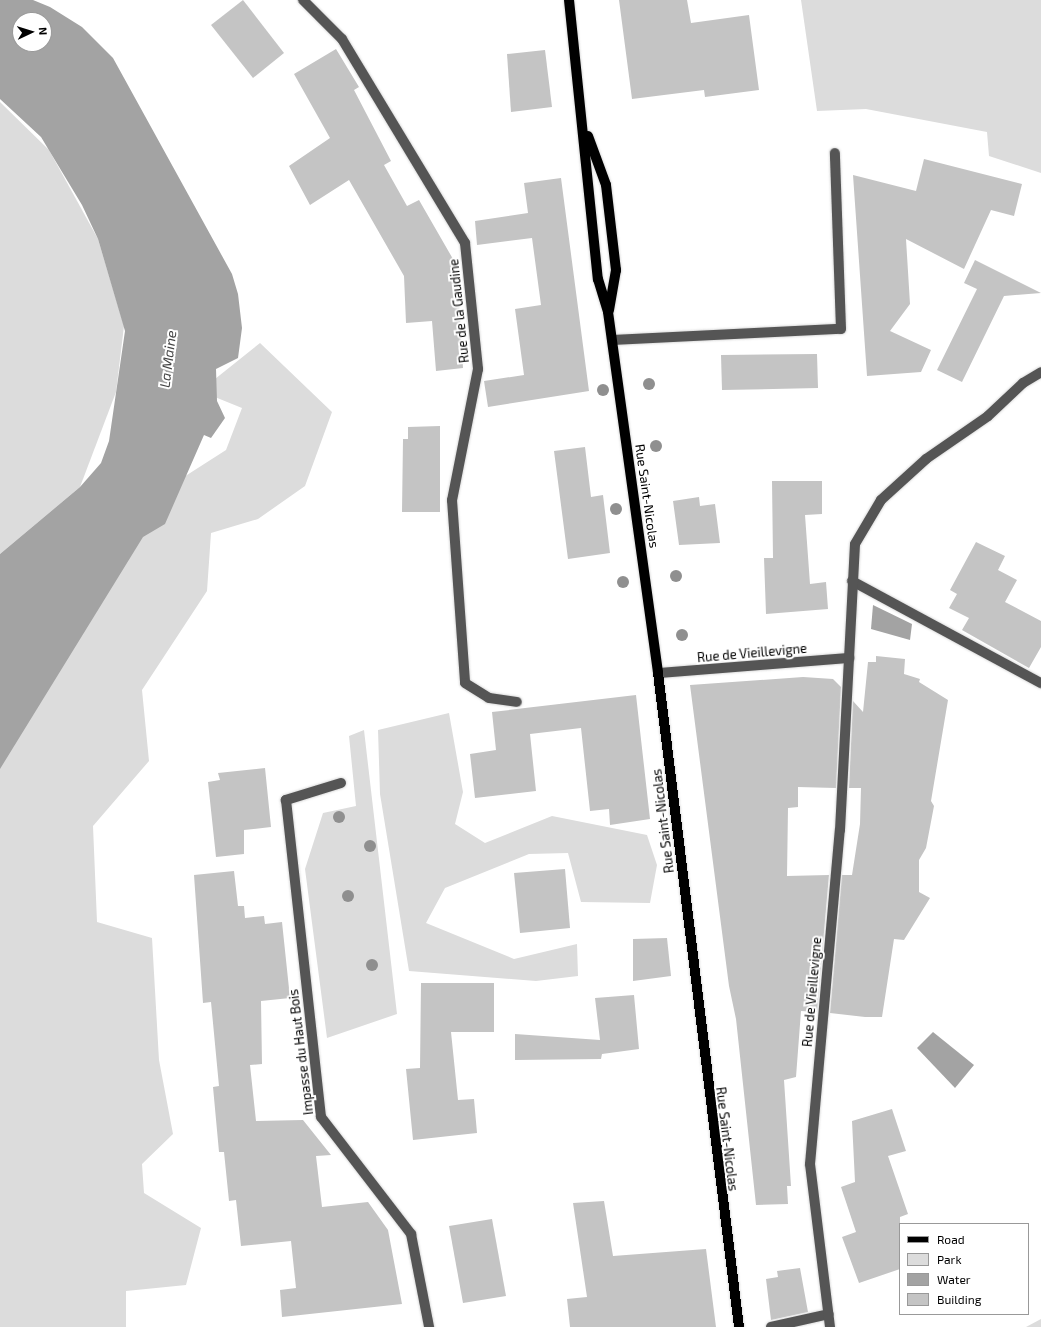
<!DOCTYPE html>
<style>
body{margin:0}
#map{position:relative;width:1041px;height:1327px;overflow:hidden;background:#fff;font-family:"Exo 2",sans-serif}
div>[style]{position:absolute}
.green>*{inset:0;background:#dcdcdc}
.water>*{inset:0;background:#a3a3a3}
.building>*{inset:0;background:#c4c4c4}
.roads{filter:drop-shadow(0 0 1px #dbdbdb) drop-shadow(0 0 1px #dbdbdb)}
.minor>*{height:10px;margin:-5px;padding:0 5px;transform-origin:5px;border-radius:5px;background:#555}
.major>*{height:10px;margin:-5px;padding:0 5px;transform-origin:5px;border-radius:5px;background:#000}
.trees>*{width:12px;height:12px;margin:-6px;border-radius:50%;background:#8f8f8f}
span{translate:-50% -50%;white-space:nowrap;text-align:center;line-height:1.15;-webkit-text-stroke:4px #fff;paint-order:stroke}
.street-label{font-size:13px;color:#000}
.water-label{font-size:14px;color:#444;font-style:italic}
.legend{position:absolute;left:899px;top:1223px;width:130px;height:92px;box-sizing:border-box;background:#fff;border:1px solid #999;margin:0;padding:5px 7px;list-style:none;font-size:12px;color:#000}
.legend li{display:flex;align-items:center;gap:8px;height:20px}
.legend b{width:20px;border:1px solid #999}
.north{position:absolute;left:12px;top:12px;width:40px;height:40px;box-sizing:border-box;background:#fff;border:1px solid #999;border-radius:50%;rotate:86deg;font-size:11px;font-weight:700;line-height:16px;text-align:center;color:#000}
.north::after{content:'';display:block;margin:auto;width:14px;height:18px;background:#000;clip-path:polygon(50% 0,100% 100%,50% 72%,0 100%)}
</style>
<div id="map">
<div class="green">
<i style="clip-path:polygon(801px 0,1041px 0,1041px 173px,989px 156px,987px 132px,866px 109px,817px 111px)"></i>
<i style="clip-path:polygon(0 102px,49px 150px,98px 239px,124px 326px,116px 392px,80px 487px,0 554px)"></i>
<i style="clip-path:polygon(260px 343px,332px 412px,305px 486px,258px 519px,211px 533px,207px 591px,142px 690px,149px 761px,93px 826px,97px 922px,152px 938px,159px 1060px,173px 1134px,142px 1164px,144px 1193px,201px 1228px,186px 1285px,126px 1291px,126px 1327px,0 1327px,0 731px,162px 491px,226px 450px,242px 408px,200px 391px)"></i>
<i style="clip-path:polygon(449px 713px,463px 792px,455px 824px,485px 843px,552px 816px,647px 835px,657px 865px,650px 903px,581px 902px,568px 853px,529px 854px,445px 888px,426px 923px,514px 959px,577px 944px,578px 976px,536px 981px,409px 971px,380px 794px,378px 730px)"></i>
<i style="clip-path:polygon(364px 730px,397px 1014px,327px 1038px,305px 869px,323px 813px,356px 806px,349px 736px)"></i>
<i style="clip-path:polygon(1041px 1319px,1041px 1327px,1026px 1327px)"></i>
</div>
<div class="water">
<i style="clip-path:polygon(evenodd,0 0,33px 0,50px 7px,82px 27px,113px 58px,232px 274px,238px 294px,242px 328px,238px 358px,216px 369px,217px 401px,225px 418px,211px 438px,204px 435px,165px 524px,143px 537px,0 769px,0 554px,80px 487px,101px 463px,109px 441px,125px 331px,98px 239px,82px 205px,41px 137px,0 99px,0 0,20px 20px,44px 20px,44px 44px,20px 44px,20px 20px)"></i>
<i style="clip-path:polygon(873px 605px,912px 624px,910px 640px,871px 629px)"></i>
<i style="clip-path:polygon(933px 1032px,974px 1065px,955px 1088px,917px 1048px)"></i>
</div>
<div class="building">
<i style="clip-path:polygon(243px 0,284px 53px,253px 78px,211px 25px)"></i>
<i style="clip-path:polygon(619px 0,687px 0,691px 23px,749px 15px,759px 90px,705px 97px,704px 90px,632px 99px)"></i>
<i style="clip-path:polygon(336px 49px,359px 87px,354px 90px,391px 161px,384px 165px,407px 206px,419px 200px,457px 266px,463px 368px,436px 371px,432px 321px,406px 323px,404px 276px,349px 180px,310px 205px,289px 166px,330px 138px,294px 74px)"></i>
<i style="clip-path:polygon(545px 50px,552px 107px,511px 112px,507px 54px)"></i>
<i style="clip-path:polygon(924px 159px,1022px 184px,1014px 216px,991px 210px,964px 269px,906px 239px,910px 304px,890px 331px,931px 350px,921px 372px,867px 376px,853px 175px,916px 191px)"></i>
<i style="clip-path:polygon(561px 178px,589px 391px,488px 407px,484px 381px,524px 375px,515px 309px,541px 305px,532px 238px,477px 245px,475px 221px,528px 213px,524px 183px)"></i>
<i style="clip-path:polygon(975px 260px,1041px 293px,1004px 296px,962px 382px,937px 370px,977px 289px,964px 283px)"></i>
<i style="clip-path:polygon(817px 354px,818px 388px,722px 390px,721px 355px)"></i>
<i style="clip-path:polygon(440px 426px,440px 512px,402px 512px,403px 439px,408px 439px,408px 427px)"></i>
<i style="clip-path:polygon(585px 447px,591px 497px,603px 495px,610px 553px,568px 559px,554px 451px)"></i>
<i style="clip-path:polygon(772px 481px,822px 481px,822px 514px,805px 515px,810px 584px,826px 582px,828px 609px,766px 614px,764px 558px,773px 558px)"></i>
<i style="clip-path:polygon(699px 497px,700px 506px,715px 504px,720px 543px,679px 545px,673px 501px)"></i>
<i style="clip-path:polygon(976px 542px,1005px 556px,998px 570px,1017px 580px,1005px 602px,1041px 621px,1041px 647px,1029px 668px,962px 630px,969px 618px,949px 608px,957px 594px,950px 590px)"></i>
<i style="clip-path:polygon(876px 656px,905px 659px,904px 674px,920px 679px,919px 682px,948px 700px,931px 801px,934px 806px,926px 848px,919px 860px,919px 892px,930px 898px,904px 940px,894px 939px,882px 1017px,865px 1017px,830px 1013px,842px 875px,852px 875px,860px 824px,861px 788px,849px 788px,853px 701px,863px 712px,868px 662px,876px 662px)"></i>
<i style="clip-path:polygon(803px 677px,833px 679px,841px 687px,836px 788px,798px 787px,798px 807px,788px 808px,787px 876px,829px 875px,817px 1012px,801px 1011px,796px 1077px,784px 1080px,791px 1186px,787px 1186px,788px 1204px,756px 1205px,736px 1019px,729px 986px,690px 685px)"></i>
<i style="clip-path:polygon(636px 695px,650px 819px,610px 825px,609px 809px,590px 811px,581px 728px,530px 734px,536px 791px,475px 798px,470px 754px,496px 750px,492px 712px)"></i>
<i style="clip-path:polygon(265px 768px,271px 827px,244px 830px,244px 854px,216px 857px,208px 782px,220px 780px,218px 773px)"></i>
<i style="clip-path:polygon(565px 869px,570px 928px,520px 933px,514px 873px)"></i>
<i style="clip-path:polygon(234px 871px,238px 906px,244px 906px,245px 918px,264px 916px,265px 924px,282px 922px,290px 998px,261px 1001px,262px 1064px,250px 1065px,256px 1121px,303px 1120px,331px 1155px,316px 1156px,322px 1207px,368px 1202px,388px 1230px,402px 1304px,282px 1317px,280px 1290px,296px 1288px,291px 1241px,241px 1246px,236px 1200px,229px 1201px,224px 1152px,219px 1152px,213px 1087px,219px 1086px,211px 1002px,203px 1003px,194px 875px)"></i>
<i style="clip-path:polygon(667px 938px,671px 976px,633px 981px,633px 939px)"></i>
<i style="clip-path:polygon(421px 983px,494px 983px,494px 1032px,451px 1032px,458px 1100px,474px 1099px,477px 1133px,413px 1140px,406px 1069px,420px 1068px)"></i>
<i style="clip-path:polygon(634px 995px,639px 1049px,602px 1054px,601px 1059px,515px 1060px,515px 1034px,600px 1040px,595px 998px)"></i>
<i style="clip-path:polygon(892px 1109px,906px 1151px,888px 1156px,908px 1214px,900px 1217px,900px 1269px,859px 1283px,842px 1237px,856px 1232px,841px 1187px,855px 1182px,852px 1121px)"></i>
<i style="clip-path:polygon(604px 1201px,613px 1256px,706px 1249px,716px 1327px,570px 1327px,567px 1299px,587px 1297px,573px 1203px)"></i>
<i style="clip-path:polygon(492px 1219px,506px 1296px,463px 1303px,449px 1226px)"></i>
<i style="clip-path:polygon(800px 1268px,808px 1312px,771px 1320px,766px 1279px,778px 1277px,777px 1271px)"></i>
</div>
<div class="roads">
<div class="minor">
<i style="left:303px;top:0;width:55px;rotate:45deg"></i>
<i style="left:342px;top:39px;width:238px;rotate:58.9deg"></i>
<i style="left:465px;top:243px;width:127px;rotate:84.1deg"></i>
<i style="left:478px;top:369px;width:134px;rotate:101.2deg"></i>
<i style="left:452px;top:500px;width:183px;rotate:85.9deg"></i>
<i style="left:465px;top:683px;width:28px;rotate:32deg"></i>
<i style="left:489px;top:698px;width:28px;rotate:8deg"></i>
<i style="left:612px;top:340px;width:229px;rotate:-2.8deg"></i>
<i style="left:841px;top:329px;width:176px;rotate:-92deg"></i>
<i style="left:852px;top:581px;width:215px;rotate:28.4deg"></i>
<i style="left:658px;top:673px;width:192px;rotate:-4.5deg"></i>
<i style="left:341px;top:783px;width:58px;rotate:162.8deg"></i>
<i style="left:286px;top:800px;width:319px;rotate:83.7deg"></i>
<i style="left:321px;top:1117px;width:148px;rotate:52.4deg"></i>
<i style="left:411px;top:1234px;width:95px;rotate:79deg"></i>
<i style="left:771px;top:1327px;width:59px;rotate:-12.6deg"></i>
<i style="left:830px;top:1327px;width:164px;rotate:-97deg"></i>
<i style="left:810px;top:1164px;width:335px;rotate:-84.9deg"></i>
<i style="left:840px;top:830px;width:286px;rotate:-87deg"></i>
<i style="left:855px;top:544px;width:51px;rotate:-59.4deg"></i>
<i style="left:881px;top:500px;width:61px;rotate:-42.3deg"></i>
<i style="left:926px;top:459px;width:75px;rotate:-34.7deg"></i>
<i style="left:988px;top:416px;width:48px;rotate:-43.3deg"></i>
<i style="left:1023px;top:383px;width:21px;rotate:-31deg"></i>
</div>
<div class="major">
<i style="left:569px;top:0;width:281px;rotate:84.1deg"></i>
<i style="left:598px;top:279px;width:34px;rotate:73deg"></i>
<i style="left:608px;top:312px;width:364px;rotate:82.1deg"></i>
<i style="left:658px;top:673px;width:659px;rotate:82.94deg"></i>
<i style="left:588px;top:136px;width:52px;rotate:69.8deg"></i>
<i style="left:606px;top:185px;width:86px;rotate:83.3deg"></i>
<i style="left:616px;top:270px;width:41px;rotate:99.9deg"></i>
</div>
</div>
<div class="trees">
<i style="left:649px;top:384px"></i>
<i style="left:603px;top:390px"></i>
<i style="left:656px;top:446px"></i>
<i style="left:616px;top:509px"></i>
<i style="left:676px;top:576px"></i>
<i style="left:623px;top:582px"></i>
<i style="left:682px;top:635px"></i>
<i style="left:339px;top:817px"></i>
<i style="left:370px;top:846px"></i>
<i style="left:348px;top:896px"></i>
<i style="left:372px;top:965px"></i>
</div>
<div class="street-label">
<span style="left:459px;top:311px;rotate:-96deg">Rue de la Gaudine</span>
<span style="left:647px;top:496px;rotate:82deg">Rue Saint-Nicolas</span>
<span style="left:752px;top:653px;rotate:-5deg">Rue de Vieillevigne</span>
<span style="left:663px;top:821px;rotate:-97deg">Rue Saint-Nicolas</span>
<span style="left:812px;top:992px;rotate:-85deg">Rue de Vieillevigne</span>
<span style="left:301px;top:1052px;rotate:-97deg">Impasse du Haut Bois</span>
<span style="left:727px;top:1139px;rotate:83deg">Rue Saint-Nicolas</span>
</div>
<div class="water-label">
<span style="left:168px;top:359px;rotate:-83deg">La Maine</span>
</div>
<ul class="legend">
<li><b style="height:5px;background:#000"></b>Road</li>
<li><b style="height:11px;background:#dcdcdc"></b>Park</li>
<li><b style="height:11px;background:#a3a3a3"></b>Water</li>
<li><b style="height:11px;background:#c4c4c4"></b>Building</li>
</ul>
<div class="north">N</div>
</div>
